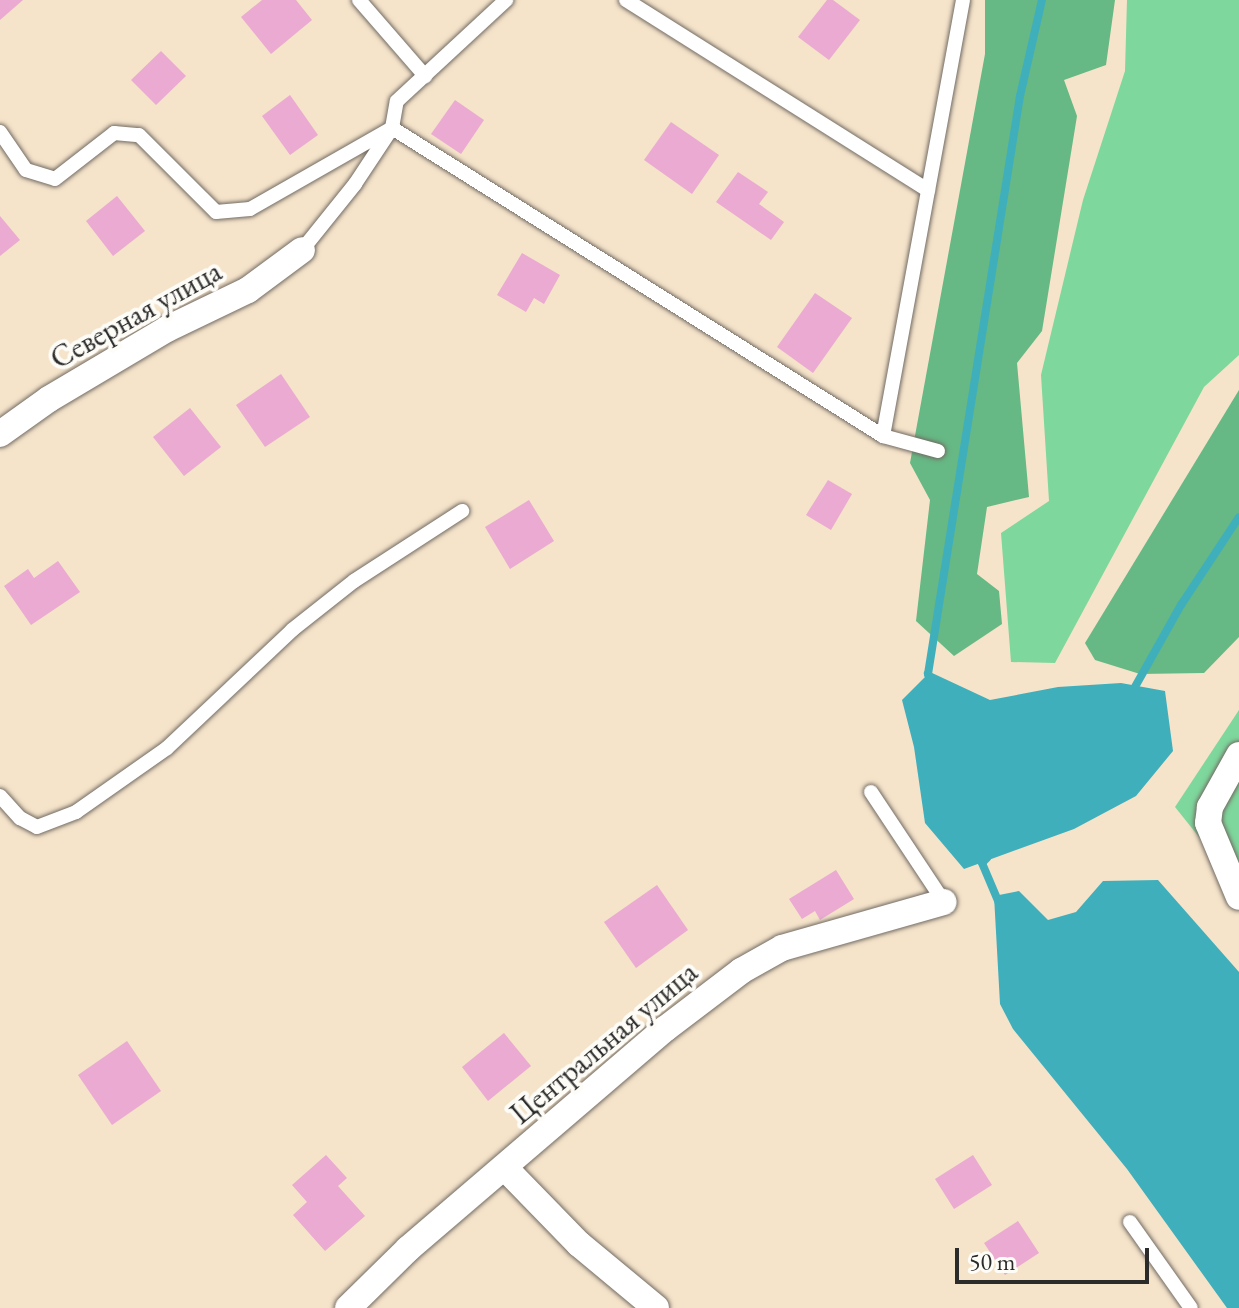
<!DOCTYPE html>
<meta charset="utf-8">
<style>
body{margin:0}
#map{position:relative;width:1239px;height:1308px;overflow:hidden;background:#f5e3ca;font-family:"EB Garamond",serif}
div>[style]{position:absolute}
.green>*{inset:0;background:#7ed79c}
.forest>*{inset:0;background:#66b884}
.water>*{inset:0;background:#40afbc}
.stream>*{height:8px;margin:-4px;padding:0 4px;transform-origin:4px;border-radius:4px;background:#40afbc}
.building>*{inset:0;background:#eaaad1}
.roads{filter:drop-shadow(0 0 2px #726b63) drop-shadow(0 0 2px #726b63)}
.service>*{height:14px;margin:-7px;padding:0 7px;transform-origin:7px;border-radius:7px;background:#fff}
.minor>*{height:26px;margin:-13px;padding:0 13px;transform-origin:13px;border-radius:13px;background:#fff}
span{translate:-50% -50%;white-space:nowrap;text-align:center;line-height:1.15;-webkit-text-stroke:8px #fdfcf7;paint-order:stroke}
.street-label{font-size:30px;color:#2b2b2b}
.scale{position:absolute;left:955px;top:1248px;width:194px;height:36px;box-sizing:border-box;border:4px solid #2b2b2b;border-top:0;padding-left:10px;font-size:24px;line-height:28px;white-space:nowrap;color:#2b2b2b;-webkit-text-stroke:6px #fdfcf7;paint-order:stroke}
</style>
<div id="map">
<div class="green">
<i style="clip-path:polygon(1127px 0,1239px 0,1239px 355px,1204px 387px,1055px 663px,1011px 662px,1001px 533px,1049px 501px,1041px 375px,1083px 200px,1125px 71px)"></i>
<i style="clip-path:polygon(1239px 710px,1239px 887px,1175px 807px)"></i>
</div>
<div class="forest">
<i style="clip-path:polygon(985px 0,1115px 0,1106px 65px,1064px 80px,1077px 116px,1042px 331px,1017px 363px,1029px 497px,987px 507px,977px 574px,999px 591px,1002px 624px,954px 656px,916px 621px,930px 500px,910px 463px,985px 54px)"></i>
<i style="clip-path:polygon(1239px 390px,1239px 637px,1204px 673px,1140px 674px,1095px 660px,1085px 643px)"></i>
</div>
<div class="water">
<i style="clip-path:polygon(930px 672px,990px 700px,1058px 687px,1121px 683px,1165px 691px,1173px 751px,1136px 796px,1074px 829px,964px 869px,925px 823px,914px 747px,902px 700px)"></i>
<i style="clip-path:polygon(1158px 880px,1239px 972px,1239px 1308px,1227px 1308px,1127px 1169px,1013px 1029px,1000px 1004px,994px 896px,1019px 891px,1048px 920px,1076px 912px,1103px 881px)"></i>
</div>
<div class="stream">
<i style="left:931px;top:681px;width:8px;rotate:-113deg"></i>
<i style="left:928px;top:674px;width:585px;rotate:-80.96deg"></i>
<i style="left:1020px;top:96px;width:98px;rotate:-77.1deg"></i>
<i style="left:1131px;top:694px;width:102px;rotate:-60.7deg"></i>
<i style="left:1181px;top:605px;width:105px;rotate:-56.6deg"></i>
<i style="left:987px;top:858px;width:7px;rotate:135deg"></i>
<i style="left:982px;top:863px;width:43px;rotate:67deg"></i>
</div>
<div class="building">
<i style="clip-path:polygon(0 0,23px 0,0 20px)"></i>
<i style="clip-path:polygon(262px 0,296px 0,312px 20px,271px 54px,241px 17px)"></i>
<i style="clip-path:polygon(827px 0,833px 0,860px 20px,829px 60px,798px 37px)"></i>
<i style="clip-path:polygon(161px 51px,186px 76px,156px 105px,131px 80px)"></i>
<i style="clip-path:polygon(290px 95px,318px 135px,290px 155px,262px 116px)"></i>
<i style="clip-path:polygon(455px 100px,484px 120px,461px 154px,431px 134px)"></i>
<i style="clip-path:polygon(671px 122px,719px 155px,692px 194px,644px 160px)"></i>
<i style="clip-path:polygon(738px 172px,768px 192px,759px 204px,784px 222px,771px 240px,716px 202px)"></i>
<i style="clip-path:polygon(117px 196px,145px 231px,113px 256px,86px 221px)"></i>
<i style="clip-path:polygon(0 216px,20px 240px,0 256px)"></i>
<i style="clip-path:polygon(522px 253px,560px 275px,544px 304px,534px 298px,526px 312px,497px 295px)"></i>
<i style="clip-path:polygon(815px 293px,852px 318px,813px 373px,777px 347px)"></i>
<i style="clip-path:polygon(281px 374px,310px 417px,265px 447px,236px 405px)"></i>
<i style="clip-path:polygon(190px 408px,221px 447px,184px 476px,153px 437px)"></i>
<i style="clip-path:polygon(828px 480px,852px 494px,831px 530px,806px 515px)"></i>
<i style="clip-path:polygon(529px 500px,554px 541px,510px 569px,485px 527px)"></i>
<i style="clip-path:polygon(58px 561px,80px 592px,31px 625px,4px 586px,28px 569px,34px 578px)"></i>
<i style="clip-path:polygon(836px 870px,854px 899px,820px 920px,815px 911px,802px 919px,789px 899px)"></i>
<i style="clip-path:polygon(657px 885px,688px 930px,636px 968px,604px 922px)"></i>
<i style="clip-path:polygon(504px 1033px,531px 1066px,488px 1101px,462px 1067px)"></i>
<i style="clip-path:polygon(127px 1041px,161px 1091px,112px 1125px,78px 1075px)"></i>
<i style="clip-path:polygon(326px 1155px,347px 1178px,338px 1186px,365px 1216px,325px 1251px,293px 1215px,307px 1202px,292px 1185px)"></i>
<i style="clip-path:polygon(973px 1155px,992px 1185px,954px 1209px,935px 1179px)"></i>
<i style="clip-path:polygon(1018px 1221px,1039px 1253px,1005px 1275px,984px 1243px)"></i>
</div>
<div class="roads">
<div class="service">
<i style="left:359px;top:0;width:101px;rotate:49deg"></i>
<i style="left:626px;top:0;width:357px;rotate:32.2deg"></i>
<i style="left:392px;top:128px;width:580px;rotate:32.1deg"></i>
<i style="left:883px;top:436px;width:443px;rotate:-79.6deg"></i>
<i style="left:0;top:132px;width:46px;rotate:55.6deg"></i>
<i style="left:26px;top:170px;width:30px;rotate:17deg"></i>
<i style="left:55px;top:179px;width:75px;rotate:-37.9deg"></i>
<i style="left:114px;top:133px;width:25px;rotate:5deg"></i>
<i style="left:139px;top:135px;width:109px;rotate:45deg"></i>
<i style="left:216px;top:212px;width:34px;rotate:-5deg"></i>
<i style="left:250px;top:209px;width:163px;rotate:-29.7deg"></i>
<i style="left:302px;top:250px;width:85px;rotate:-51.2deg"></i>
<i style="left:355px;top:184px;width:67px;rotate:-56.5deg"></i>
<i style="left:392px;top:128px;width:27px;rotate:-80deg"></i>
<i style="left:397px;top:101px;width:149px;rotate:-42.8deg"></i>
<i style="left:883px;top:436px;width:57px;rotate:15.3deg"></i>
<i style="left:871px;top:792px;width:132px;rotate:56.4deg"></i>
<i style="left:0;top:796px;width:30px;rotate:48deg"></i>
<i style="left:20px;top:818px;width:19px;rotate:28deg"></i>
<i style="left:37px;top:827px;width:42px;rotate:-21deg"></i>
<i style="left:76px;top:812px;width:111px;rotate:-35.1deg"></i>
<i style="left:167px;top:748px;width:172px;rotate:-43.3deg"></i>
<i style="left:292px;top:630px;width:79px;rotate:-38.3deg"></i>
<i style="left:354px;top:581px;width:129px;rotate:-32.9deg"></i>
<i style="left:1130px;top:1222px;width:105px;rotate:54.7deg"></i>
</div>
<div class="minor">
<i style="left:0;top:434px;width:60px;rotate:-35.5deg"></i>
<i style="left:49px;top:399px;width:137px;rotate:-30.7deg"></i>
<i style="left:167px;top:329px;width:90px;rotate:-25.7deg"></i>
<i style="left:248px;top:290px;width:67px;rotate:-36.5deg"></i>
<i style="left:1239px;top:755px;width:60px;rotate:119.1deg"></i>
<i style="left:1210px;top:807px;width:16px;rotate:97deg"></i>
<i style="left:1208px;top:823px;width:80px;rotate:67.3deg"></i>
<i style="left:505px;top:1168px;width:106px;rotate:45.8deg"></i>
<i style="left:579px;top:1244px;width:100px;rotate:39.7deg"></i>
<i style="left:348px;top:1308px;width:84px;rotate:-44.5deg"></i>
<i style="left:408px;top:1249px;width:338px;rotate:-40.6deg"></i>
<i style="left:665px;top:1029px;width:96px;rotate:-37.3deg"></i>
<i style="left:741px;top:971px;width:47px;rotate:-29.3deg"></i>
<i style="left:782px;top:948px;width:168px;rotate:-15.9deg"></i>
</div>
</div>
<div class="street-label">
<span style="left:136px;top:315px;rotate:-29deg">Северная улица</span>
<span style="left:604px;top:1043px;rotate:-40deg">Центральная улица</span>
</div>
<div class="scale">50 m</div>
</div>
